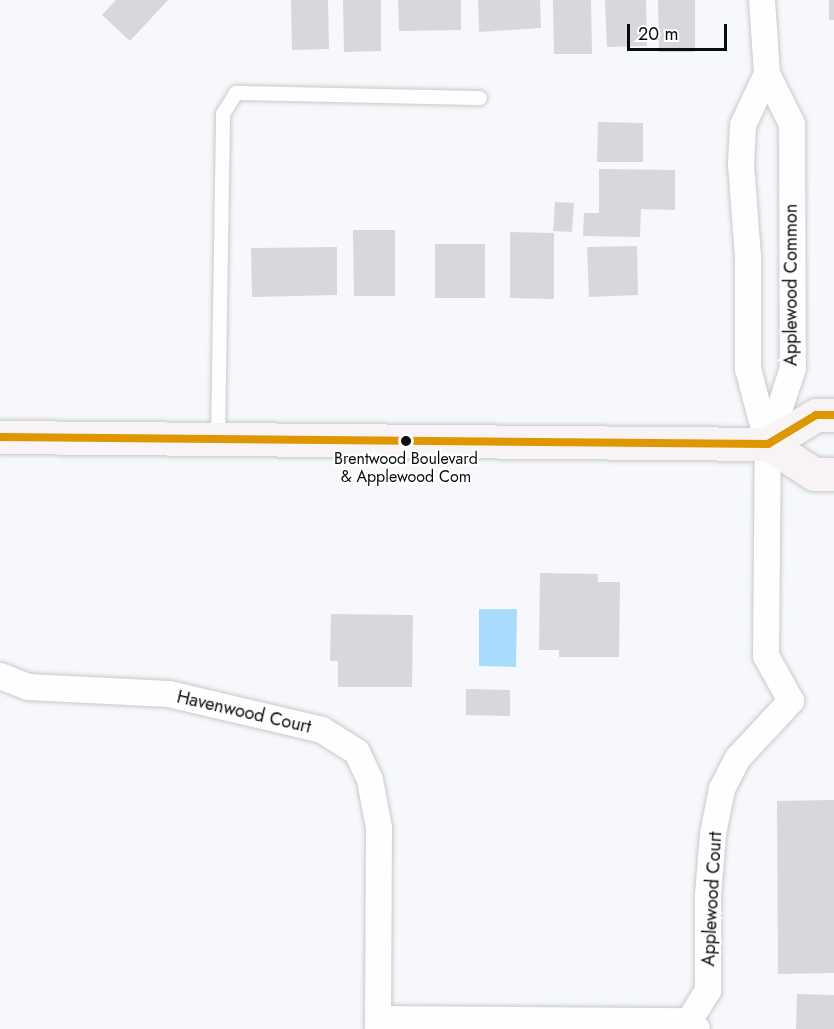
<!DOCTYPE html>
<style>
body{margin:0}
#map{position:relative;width:834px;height:1029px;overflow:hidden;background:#f6f8fb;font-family:Jost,sans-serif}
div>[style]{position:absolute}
.water>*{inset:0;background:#a9dbfc}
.building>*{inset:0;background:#d7d8db}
.roads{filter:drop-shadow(0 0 2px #c8cacc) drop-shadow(0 0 2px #c8cacc)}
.service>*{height:14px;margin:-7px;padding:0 7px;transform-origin:7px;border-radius:7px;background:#fefefe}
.minor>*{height:26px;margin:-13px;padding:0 13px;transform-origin:13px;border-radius:13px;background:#fefefe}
.primary>*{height:33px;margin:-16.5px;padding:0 16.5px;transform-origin:16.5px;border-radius:16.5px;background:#f8f3f4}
.bus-1>*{height:8px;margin:-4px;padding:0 4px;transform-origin:4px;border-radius:4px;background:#df9701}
.dots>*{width:16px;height:16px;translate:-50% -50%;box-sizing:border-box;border:3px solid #fff;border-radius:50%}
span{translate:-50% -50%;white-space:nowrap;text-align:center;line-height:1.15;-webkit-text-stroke:4.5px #fff;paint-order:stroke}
.bus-label{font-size:16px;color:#090c0e}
.street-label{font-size:18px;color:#090c0e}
.scale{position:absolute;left:627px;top:24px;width:100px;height:27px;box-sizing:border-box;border:3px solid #090c0e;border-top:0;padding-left:8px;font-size:18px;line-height:21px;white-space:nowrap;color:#090c0e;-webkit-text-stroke:4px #fff;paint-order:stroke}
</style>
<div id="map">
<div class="water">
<i style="clip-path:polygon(479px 609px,517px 609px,516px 667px,479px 666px)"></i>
</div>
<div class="building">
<i style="clip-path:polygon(116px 0,168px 0,130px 41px,102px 15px)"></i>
<i style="clip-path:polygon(291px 0,328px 0,329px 49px,292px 50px)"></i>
<i style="clip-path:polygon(343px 0,381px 0,381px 51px,344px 52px)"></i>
<i style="clip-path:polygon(398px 0,461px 0,461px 30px,399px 31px)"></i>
<i style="clip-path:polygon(478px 0,540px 0,541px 28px,479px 32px)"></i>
<i style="clip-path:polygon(553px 0,591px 0,592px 54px,554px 54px)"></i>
<i style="clip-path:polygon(605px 0,646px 0,647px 46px,607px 47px)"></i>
<i style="clip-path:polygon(658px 0,695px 0,695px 52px,659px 52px)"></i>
<i style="clip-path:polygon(829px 0,834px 0,834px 20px,829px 20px)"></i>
<i style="clip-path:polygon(598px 122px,643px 123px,643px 162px,597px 162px)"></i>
<i style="clip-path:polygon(599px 169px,675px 170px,675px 210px,641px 209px,640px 237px,583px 236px,584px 213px,599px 213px)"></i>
<i style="clip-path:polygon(555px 202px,574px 203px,572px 232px,553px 231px)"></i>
<i style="clip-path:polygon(353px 230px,395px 230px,395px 296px,354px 296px)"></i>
<i style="clip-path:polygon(510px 232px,554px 233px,554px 299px,510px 298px)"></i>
<i style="clip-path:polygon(435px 244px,485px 244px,485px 298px,435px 298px)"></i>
<i style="clip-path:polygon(637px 246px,638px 295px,589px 297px,587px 247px)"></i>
<i style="clip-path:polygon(337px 247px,337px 295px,252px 297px,251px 248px)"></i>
<i style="clip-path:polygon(540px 573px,598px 574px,598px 582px,620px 582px,619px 657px,559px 657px,559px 650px,539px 650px)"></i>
<i style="clip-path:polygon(331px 614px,413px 615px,412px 687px,338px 687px,338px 661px,330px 661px)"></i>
<i style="clip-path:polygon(466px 689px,510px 690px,510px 716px,466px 715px)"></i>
<i style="clip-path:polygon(834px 800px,834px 973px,778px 974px,777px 801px)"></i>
<i style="clip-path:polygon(797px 994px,834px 995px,834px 1029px,796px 1029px)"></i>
</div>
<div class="roads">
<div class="service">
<i style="left:218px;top:438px;width:324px;rotate:-89.1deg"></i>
<i style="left:223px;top:114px;width:25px;rotate:-58deg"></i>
<i style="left:236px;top:93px;width:244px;rotate:1.2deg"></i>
</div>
<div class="minor">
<i style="left:762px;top:0;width:74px;rotate:86.1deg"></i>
<i style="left:767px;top:74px;width:56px;rotate:63.4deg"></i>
<i style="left:792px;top:124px;width:244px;rotate:89.8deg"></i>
<i style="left:793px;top:368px;width:80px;rotate:108.2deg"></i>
<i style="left:0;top:676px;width:31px;rotate:21deg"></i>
<i style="left:29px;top:687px;width:140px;rotate:2.9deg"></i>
<i style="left:169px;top:694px;width:157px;rotate:13.2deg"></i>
<i style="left:322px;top:730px;width:41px;rotate:32.2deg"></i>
<i style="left:357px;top:752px;width:31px;rotate:65deg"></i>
<i style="left:370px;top:780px;width:49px;rotate:79.4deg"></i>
<i style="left:379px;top:828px;width:201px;rotate:90.3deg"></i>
<i style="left:378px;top:1019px;width:311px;rotate:0.4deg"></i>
<i style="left:689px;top:1021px;width:11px;rotate:45deg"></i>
<i style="left:689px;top:1021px;width:36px;rotate:-58deg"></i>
<i style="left:708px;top:991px;width:96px;rotate:-90deg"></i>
<i style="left:708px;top:895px;width:61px;rotate:-85.3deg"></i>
<i style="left:713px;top:834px;width:46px;rotate:-78.7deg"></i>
<i style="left:722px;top:789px;width:35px;rotate:-63deg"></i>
<i style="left:738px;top:758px;width:78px;rotate:-47.1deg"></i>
<i style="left:791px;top:701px;width:51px;rotate:-119.1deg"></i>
<i style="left:766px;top:656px;width:212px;rotate:-89.5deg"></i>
<i style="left:768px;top:444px;width:78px;rotate:-104.9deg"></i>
<i style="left:748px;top:369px;width:112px;rotate:-90deg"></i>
<i style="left:748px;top:257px;width:93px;rotate:-94.3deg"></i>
<i style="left:741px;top:164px;width:39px;rotate:-87deg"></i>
<i style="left:743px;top:125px;width:56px;rotate:-64.8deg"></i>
</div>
<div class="primary">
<i style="left:0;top:437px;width:768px;rotate:0.52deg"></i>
<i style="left:768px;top:444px;width:56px;rotate:-31.1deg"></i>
<i style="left:816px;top:415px;width:18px"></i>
<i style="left:768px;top:444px;width:55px;rotate:33.1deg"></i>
<i style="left:814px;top:474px;width:20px"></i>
</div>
</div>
<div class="bus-1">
<i style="left:0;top:437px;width:768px;rotate:0.52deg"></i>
<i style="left:768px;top:444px;width:56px;rotate:-31.1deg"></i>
<i style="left:816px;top:415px;width:18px"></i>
</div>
<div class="dots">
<i style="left:406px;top:441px;background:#090c0e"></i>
</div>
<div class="bus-label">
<span style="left:406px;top:468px">Brentwood Boulevard<br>&amp; Applewood Com</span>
</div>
<div class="street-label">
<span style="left:791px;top:285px;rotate:-90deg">Applewood Common</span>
<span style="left:244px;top:712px;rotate:13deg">Havenwood Court</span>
<span style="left:712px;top:899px;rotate:-87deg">Applewood Court</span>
</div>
<div class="scale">20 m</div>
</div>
